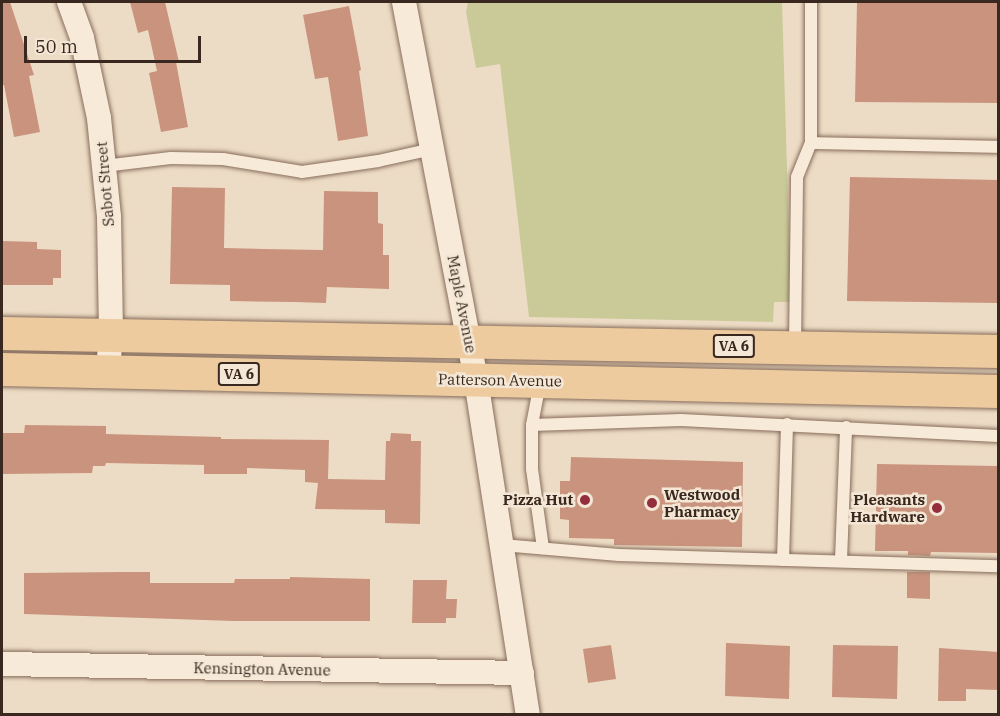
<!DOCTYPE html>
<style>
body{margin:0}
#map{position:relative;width:1000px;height:716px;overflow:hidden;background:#eddcc5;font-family:"IBM Plex Serif",serif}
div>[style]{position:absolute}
.green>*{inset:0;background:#caca99}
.building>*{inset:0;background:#c9937d}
.roads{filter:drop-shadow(0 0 2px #876d5c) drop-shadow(0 0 2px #876d5c)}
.service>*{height:12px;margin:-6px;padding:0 6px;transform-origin:6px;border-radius:6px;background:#f8ead8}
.minor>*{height:24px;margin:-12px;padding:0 12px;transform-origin:12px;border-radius:12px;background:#f8ead8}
.primary>*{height:33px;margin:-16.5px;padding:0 16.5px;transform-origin:16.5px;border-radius:16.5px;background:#eecb9f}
.dots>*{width:16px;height:16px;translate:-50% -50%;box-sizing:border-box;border:3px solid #f4e7d5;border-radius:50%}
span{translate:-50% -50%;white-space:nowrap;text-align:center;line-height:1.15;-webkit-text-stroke:5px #f4e7d5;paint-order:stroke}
.shield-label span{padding:2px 4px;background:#f4e7d5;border:2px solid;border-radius:4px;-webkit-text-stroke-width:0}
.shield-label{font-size:14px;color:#38281f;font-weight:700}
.street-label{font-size:15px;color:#38281f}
.poi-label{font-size:15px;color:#38281f;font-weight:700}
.left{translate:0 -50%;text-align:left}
.right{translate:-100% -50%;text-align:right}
.frame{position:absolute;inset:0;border:3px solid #38281f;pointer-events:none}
.scale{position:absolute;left:24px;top:36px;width:177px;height:27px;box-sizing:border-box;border:3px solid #38281f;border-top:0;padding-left:8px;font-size:18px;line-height:21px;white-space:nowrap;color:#38281f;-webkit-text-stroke:4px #f4e7d5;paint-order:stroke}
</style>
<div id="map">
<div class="green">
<i style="clip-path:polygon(468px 2px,782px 2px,791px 302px,774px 302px,773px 322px,529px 317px,500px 64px,476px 68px,466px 12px)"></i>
</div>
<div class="building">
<i style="clip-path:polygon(2px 2px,10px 2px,34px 75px,29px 76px,40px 132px,14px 137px,4px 85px,2px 85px)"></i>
<i style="clip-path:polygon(130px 2px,165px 2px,179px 62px,176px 62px,188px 127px,161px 132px,149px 73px,157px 71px,148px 30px,138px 33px)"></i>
<i style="clip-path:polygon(857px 2px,999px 2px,999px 103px,855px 102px)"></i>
<i style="clip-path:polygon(349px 6px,361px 70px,359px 71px,368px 136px,338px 141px,328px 77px,315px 79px,303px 15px)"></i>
<i style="clip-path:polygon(850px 177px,999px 180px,999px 303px,847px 301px)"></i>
<i style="clip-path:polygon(172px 187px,225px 188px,224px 248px,264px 249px,323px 250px,324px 191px,378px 192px,378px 223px,383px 224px,383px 255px,389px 255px,389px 289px,327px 287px,326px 303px,294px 302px,230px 301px,230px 285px,170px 284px)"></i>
<i style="clip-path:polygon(2px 241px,37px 242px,37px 249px,61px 250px,61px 278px,53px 278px,53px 285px,2px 285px)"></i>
<i style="clip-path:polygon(25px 425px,106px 426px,106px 434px,221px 437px,221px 439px,329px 440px,328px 479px,385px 480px,386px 441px,390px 441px,391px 433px,411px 434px,411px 441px,421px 441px,420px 524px,385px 523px,385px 510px,315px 509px,318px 483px,305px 482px,305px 470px,247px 468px,247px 474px,204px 474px,204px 465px,106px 463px,105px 466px,93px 466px,92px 473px,2px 474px,2px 433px,24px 433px)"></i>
<i style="clip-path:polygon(571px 457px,743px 462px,742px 547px,614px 545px,614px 539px,569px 538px,569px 520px,560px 519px,560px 481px,570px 481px)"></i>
<i style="clip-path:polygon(877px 464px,999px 466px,999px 553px,931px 552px,930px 556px,908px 555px,908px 551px,875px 551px)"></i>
<i style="clip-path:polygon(122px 572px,150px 572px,150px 583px,234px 583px,235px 579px,290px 579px,290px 577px,370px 579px,370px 621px,234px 621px,24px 614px,24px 573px)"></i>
<i style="clip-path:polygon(907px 572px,930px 572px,930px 599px,907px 598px)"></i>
<i style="clip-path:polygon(413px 580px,447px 580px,446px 599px,457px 599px,456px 618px,446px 618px,446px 623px,412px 623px)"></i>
<i style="clip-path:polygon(726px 643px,790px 646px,789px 699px,725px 696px)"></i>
<i style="clip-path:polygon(611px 645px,616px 679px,588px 683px,583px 649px)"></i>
<i style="clip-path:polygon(833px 645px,898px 646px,897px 699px,832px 697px)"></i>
<i style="clip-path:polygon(939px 648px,999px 652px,999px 690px,966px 689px,966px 701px,938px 701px)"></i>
</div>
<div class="roads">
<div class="service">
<i style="left:811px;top:143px;width:187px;rotate:1.2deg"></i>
<i style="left:104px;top:166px;width:67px;rotate:-6.8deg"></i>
<i style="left:171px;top:158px;width:52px;rotate:1.1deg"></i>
<i style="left:223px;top:159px;width:80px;rotate:9.3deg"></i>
<i style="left:302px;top:172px;width:77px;rotate:-8.2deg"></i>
<i style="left:378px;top:161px;width:55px;rotate:-12.5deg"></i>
<i style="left:795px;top:346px;width:169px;rotate:-89.3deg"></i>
<i style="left:797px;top:177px;width:37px;rotate:-68deg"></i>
<i style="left:811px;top:143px;width:141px;rotate:-90deg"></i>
<i style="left:540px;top:383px;width:43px;rotate:100.8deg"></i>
<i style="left:532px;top:425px;width:44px;rotate:90deg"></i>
<i style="left:532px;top:469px;width:80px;rotate:82.1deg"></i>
<i style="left:532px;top:425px;width:149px;rotate:-1.9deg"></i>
<i style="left:681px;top:420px;width:317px;rotate:2.9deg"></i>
<i style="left:502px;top:545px;width:117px;rotate:4.9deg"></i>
<i style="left:619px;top:555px;width:379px;rotate:1.7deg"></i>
<i style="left:783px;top:560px;width:136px;rotate:-88.3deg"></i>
<i style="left:841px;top:560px;width:133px;rotate:-87.8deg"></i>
</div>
<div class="minor">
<i style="left:69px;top:2px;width:38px;rotate:70deg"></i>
<i style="left:82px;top:38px;width:82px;rotate:78deg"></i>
<i style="left:99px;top:118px;width:100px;rotate:84.2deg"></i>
<i style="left:109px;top:217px;width:118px;rotate:89deg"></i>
<i style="left:111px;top:335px;width:36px;rotate:95deg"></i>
<i style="left:404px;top:2px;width:385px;rotate:79.2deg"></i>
<i style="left:476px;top:380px;width:338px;rotate:81.2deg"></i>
<i style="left:2px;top:664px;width:520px;rotate:0.99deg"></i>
</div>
<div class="primary">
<i style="left:2px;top:333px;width:996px;rotate:1.04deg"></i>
<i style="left:2px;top:369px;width:996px;rotate:1.27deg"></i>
</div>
</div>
<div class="dots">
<i style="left:585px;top:500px;background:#942e3c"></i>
<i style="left:652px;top:503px;background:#942e3c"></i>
<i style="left:937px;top:508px;background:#942e3c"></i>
</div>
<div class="shield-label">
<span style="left:734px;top:346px">VA 6</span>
<span style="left:239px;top:374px">VA 6</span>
</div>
<div class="street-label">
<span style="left:105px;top:184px;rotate:-95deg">Sabot Street</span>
<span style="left:462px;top:304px;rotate:79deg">Maple Avenue</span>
<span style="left:500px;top:380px;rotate:1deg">Patterson Avenue</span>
<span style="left:262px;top:669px;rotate:1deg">Kensington Avenue</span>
</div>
<div class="poi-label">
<span class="left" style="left:664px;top:503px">Westwood<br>Pharmacy</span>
<span class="right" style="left:925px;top:508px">Pleasants<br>Hardware</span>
<span class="right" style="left:573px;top:500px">Pizza Hut</span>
</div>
<div class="frame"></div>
<div class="scale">50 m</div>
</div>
